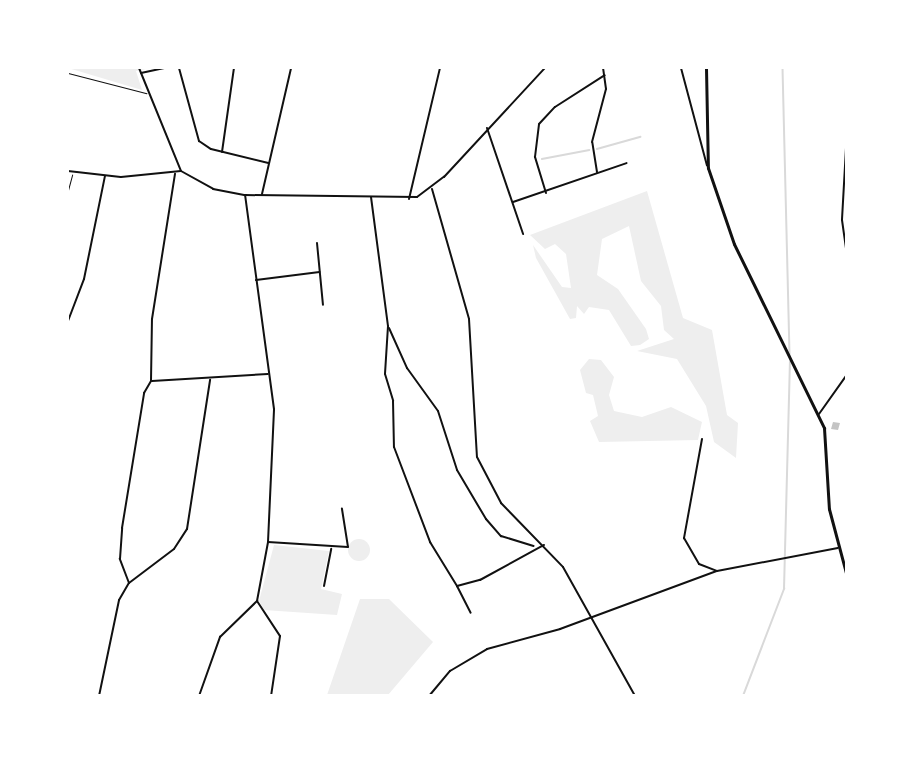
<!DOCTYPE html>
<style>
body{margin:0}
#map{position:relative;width:914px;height:763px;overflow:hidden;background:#fff;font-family:"Roboto Condensed",sans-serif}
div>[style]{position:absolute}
.green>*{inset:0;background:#eee}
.round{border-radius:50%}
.stream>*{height:1.5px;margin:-0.75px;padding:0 0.75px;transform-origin:0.75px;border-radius:0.75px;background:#d9d9d9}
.building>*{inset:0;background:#c4c4c4}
.path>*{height:1px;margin:-0.5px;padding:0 0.5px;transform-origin:0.5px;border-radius:0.5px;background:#111}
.service>*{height:1px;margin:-0.5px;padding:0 0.5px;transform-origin:0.5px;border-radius:0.5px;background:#111}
.minor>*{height:2px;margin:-1px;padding:0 1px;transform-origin:1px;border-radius:1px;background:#111}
.tertiary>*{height:3px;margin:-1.5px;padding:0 1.5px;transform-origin:1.5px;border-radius:1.5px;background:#111}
span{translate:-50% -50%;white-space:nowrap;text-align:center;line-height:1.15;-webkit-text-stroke:4.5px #fff;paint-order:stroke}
.frame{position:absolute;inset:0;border:69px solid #fff;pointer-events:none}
</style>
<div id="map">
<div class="green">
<i style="clip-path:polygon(68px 68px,150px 68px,136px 71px,142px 90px)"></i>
<i style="clip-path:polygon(647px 191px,683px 318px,712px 330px,727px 415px,738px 423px,736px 458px,714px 442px,706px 406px,677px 359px,637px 351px,674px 339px,664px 330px,661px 306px,641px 281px,629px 226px,602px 239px,597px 275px,618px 289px,646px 329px,649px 339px,640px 345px,631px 346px,609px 310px,589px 307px,584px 314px,577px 306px,576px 318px,570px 319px,536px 258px,533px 245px,562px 287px,571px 288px,566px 254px,555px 244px,545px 249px,530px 235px)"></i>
<i style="clip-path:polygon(589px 359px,601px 360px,614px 377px,609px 395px,614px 411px,642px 417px,671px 407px,702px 422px,698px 440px,599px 442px,590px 421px,598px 416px,593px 395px,586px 393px,580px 370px)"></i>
<i class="round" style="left:348px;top:539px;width:22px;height:22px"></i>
<i style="clip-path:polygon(274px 545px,329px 551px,321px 589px,342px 594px,337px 615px,264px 610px,259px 601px)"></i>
<i style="clip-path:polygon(360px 599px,389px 599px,433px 642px,388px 695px,327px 695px)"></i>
</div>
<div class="stream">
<i style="left:783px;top:68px;width:289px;rotate:88.6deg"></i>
<i style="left:597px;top:149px;width:45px;rotate:-15.6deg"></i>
<i style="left:542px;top:159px;width:48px;rotate:-10.8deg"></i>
<i style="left:743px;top:696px;width:115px;rotate:-69deg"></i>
<i style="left:784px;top:589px;width:227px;rotate:-88.5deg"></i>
</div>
<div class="building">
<i style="clip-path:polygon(833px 422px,840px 423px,838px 430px,831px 429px)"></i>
</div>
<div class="path">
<i style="left:68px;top:190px;width:16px;rotate:-75deg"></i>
</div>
<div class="service">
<i style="left:68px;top:73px;width:81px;rotate:14.4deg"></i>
</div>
<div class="minor">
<i style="left:139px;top:68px;width:111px;rotate:67.8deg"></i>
<i style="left:179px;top:68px;width:76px;rotate:74.7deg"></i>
<i style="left:199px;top:141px;width:14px;rotate:34deg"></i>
<i style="left:211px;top:149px;width:59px;rotate:13.8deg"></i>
<i style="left:681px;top:68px;width:101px;rotate:75.1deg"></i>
<i style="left:141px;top:73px;width:25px;rotate:-12deg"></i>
<i style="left:487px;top:128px;width:112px;rotate:71.2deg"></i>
<i style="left:846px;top:148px;width:72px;rotate:93.2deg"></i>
<i style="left:842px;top:220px;width:29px;rotate:82deg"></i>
<i style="left:222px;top:152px;width:85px;rotate:-81.9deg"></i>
<i style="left:68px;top:171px;width:53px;rotate:6.5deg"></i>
<i style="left:121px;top:177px;width:60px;rotate:-5.7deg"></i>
<i style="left:181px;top:171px;width:37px;rotate:29deg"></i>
<i style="left:213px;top:189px;width:33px;rotate:11deg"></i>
<i style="left:245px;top:195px;width:172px;rotate:0.7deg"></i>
<i style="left:417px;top:197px;width:34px;rotate:-37deg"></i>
<i style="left:444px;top:177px;width:149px;rotate:-47.2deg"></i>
<i style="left:597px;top:172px;width:30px;rotate:-99deg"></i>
<i style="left:592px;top:142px;width:55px;rotate:-75.2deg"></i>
<i style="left:606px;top:89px;width:21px;rotate:-98deg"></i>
<i style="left:432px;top:189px;width:135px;rotate:74.1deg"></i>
<i style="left:469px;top:319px;width:138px;rotate:86.7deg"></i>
<i style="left:477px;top:457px;width:52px;rotate:62.4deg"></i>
<i style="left:501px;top:503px;width:89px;rotate:45.9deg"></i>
<i style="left:563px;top:567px;width:148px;rotate:60.8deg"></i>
<i style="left:546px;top:193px;width:38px;rotate:-107deg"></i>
<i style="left:535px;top:157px;width:33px;rotate:-83deg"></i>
<i style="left:539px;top:124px;width:23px;rotate:-47deg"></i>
<i style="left:555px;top:107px;width:59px;rotate:-32.6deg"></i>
<i style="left:262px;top:194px;width:129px;rotate:-77deg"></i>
<i style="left:371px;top:197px;width:130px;rotate:82.5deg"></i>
<i style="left:388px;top:326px;width:48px;rotate:93.6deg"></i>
<i style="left:385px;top:374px;width:28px;rotate:73deg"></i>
<i style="left:393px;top:401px;width:46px;rotate:88.8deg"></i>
<i style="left:394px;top:447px;width:102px;rotate:69.2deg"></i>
<i style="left:430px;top:542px;width:52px;rotate:58.5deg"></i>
<i style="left:457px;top:586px;width:24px;rotate:-15deg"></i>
<i style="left:480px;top:580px;width:73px;rotate:-28.7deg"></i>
<i style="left:409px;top:199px;width:135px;rotate:-76.7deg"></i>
<i style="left:513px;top:202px;width:120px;rotate:-18.9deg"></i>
<i style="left:317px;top:243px;width:62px;rotate:84.5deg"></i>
<i style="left:256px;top:280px;width:64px;rotate:-7.2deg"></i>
<i style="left:68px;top:321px;width:45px;rotate:-69.1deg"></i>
<i style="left:84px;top:279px;width:105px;rotate:-78.5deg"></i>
<i style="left:389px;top:328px;width:44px;rotate:65.8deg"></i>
<i style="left:407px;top:368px;width:53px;rotate:54.2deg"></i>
<i style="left:438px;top:411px;width:62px;rotate:72.1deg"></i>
<i style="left:457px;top:470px;width:57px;rotate:59.4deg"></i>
<i style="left:486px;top:519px;width:23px;rotate:49deg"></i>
<i style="left:501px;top:536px;width:34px;rotate:17deg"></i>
<i style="left:152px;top:381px;width:116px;rotate:-3.5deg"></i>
<i style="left:819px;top:414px;width:47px;rotate:-54.6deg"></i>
<i style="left:702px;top:439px;width:101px;rotate:100.3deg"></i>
<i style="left:684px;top:538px;width:30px;rotate:60deg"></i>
<i style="left:699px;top:564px;width:19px;rotate:21deg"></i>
<i style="left:268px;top:542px;width:80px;rotate:3.6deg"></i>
<i style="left:348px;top:547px;width:39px;rotate:-99deg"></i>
<i style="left:129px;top:583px;width:26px;rotate:-111deg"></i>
<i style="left:120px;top:559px;width:31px;rotate:-86deg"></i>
<i style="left:122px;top:528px;width:137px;rotate:-80.7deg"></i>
<i style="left:144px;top:393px;width:14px;rotate:-60deg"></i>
<i style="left:151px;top:381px;width:62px;rotate:-89.1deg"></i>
<i style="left:152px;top:319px;width:147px;rotate:-81deg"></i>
<i style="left:324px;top:586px;width:38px;rotate:-79deg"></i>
<i style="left:457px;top:586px;width:30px;rotate:63deg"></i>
<i style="left:257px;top:601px;width:42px;rotate:56.7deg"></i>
<i style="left:280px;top:636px;width:61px;rotate:98.5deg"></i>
<i style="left:99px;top:696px;width:98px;rotate:-78.2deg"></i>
<i style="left:119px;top:600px;width:20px;rotate:-60deg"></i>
<i style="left:129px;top:583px;width:56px;rotate:-37.1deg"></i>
<i style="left:174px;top:549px;width:24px;rotate:-57deg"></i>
<i style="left:187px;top:529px;width:151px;rotate:-81.2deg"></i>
<i style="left:199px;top:696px;width:63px;rotate:-70.4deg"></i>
<i style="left:220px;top:637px;width:52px;rotate:-44.2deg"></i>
<i style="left:257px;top:601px;width:60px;rotate:-79.4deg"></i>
<i style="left:268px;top:542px;width:133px;rotate:-87.4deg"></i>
<i style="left:274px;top:409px;width:216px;rotate:-97.7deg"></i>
<i style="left:429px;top:696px;width:33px;rotate:-50deg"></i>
<i style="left:450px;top:671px;width:43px;rotate:-30.7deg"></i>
<i style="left:487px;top:649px;width:76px;rotate:-15.3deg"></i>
<i style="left:560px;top:629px;width:167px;rotate:-20.3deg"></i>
<i style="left:717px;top:571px;width:123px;rotate:-10.8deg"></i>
</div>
<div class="tertiary">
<i style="left:706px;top:68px;width:100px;rotate:88.9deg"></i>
<i style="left:708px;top:168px;width:80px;rotate:71.1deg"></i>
<i style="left:734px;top:244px;width:205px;rotate:63.9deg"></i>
<i style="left:824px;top:428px;width:81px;rotate:86.5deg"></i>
<i style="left:829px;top:509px;width:66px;rotate:75.1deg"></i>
</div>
<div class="frame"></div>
</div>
